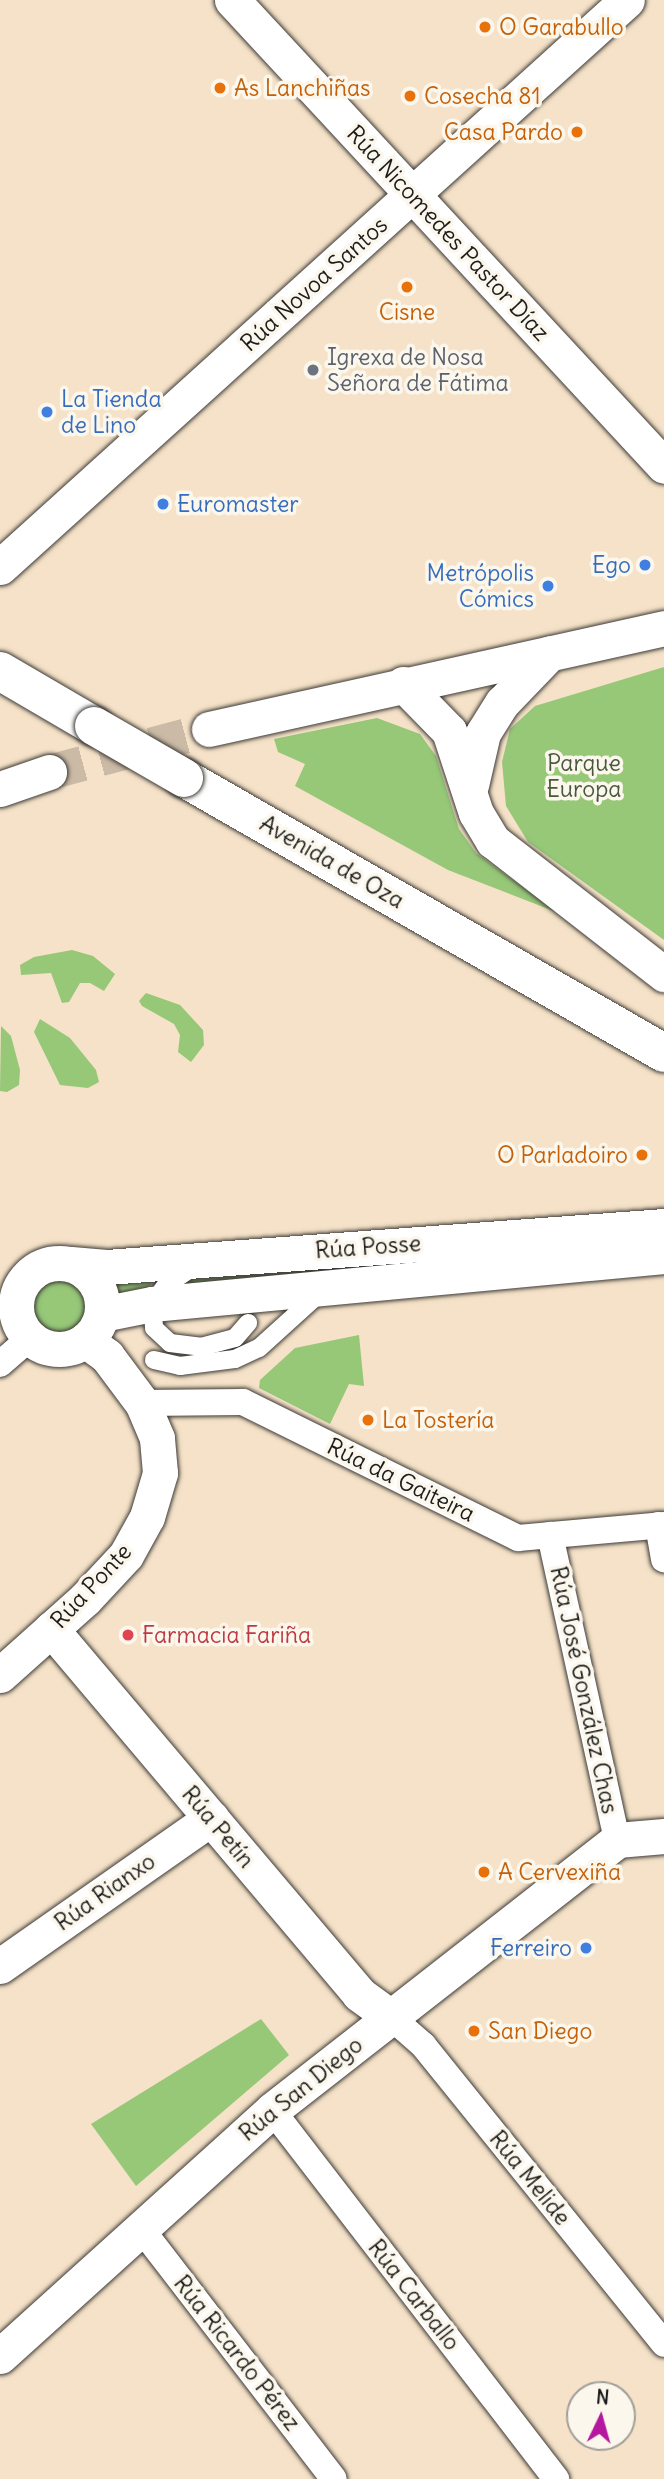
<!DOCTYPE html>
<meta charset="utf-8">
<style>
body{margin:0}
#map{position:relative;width:664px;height:2479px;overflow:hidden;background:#f5e2c8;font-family:Delius,sans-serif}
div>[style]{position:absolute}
.green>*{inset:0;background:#96c878}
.round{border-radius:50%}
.minor-tunnel>*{height:35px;margin-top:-17.5px;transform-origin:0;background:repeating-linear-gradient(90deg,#cabaa6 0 35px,transparent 0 53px)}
.roads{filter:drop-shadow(0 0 2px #3d3a36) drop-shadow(0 0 2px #3d3a36)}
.service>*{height:18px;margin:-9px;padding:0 9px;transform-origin:9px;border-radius:9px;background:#fff}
.pedestrian>*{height:26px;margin:-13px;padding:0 13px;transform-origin:13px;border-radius:13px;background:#fff}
.minor>*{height:35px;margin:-17.5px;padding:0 17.5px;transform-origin:17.5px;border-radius:17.5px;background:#fff}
.minor>.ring{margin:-17.5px;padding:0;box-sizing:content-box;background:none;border:35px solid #fff;border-radius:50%}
.tertiary>*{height:38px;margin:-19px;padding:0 19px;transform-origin:19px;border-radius:19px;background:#fff}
.bridges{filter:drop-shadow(0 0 2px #3d3a36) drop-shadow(0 0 2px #3d3a36)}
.tertiary-bridge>*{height:38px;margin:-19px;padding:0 19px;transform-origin:19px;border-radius:19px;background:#fff}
.dots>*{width:19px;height:19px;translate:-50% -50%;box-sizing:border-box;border:4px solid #fbf7ec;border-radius:50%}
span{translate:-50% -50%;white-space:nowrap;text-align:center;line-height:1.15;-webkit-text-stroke:7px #fbf7ec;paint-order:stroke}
.food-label{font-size:23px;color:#c56008}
.left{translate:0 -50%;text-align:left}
.right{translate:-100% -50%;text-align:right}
.street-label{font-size:23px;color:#1c1c1c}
.worship-label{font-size:23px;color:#5b616d}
.shop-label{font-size:23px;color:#366cbe}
.park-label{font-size:23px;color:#47583c}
.health-label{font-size:23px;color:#be3a42}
.north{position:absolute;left:566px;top:2381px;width:70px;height:70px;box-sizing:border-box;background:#fbf7ec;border:2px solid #a29f99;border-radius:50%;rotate:5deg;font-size:19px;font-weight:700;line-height:28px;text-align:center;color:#1c1c1c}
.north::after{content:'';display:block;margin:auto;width:24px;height:32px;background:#b5179e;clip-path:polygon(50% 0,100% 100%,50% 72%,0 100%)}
</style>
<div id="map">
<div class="green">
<i style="clip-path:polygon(664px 667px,664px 940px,528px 842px,506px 806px,502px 762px,510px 729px,535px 706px)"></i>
<i style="clip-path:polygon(377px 718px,420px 734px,436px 756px,459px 829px,476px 853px,556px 912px,448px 870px,295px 786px,305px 764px,278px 752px,274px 739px)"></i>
<i style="clip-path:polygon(72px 950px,93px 956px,115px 974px,104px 991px,90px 983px,80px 983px,69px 1002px,62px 1003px,51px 973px,21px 975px,20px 965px,34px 957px)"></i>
<i style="clip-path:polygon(146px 993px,180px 1005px,203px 1030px,204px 1045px,191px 1062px,178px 1052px,180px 1035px,174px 1024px,142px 1006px,139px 1001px)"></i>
<i style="clip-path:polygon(40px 1019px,70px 1038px,96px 1070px,99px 1082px,88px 1088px,60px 1085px,34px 1032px)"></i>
<i style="clip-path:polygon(1px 1026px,11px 1036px,20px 1070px,19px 1085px,7px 1092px,0 1091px)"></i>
<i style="clip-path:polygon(245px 1268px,290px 1282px,175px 1292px,195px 1275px)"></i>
<i style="clip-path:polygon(161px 1270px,142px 1296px,115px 1298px,108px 1275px)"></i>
<i class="round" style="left:33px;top:1278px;width:54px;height:54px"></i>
<i style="clip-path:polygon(359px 1335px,364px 1386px,349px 1384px,330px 1424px,259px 1388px,260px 1380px,295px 1348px)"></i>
<i style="clip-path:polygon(261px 2019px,289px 2055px,136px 2186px,91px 2124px)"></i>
</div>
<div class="minor-tunnel">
<i style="left:49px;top:772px;width:166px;rotate:-15deg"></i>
</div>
<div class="roads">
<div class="service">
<i style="left:193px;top:1267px;width:32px;rotate:146deg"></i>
<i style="left:166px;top:1285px;width:24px;rotate:126deg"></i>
<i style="left:152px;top:1304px;width:24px;rotate:85deg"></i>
<i style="left:154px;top:1328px;width:22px;rotate:43deg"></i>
<i style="left:170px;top:1343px;width:31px;rotate:7deg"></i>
<i style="left:201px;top:1347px;width:35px;rotate:-15deg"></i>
<i style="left:235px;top:1338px;width:20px;rotate:-49deg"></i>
<i style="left:154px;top:1360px;width:27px;rotate:13deg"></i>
<i style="left:180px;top:1366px;width:55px;rotate:-7.3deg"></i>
<i style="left:235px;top:1359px;width:26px;rotate:-25deg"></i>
<i style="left:259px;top:1348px;width:84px;rotate:-42.1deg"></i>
</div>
<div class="pedestrian">
<i style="left:0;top:1364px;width:40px;rotate:-41deg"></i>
<i style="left:142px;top:1403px;width:101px;rotate:-0.6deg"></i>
<i style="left:243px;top:1402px;width:307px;rotate:26.3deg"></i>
<i style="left:518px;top:1538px;width:147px;rotate:-5.1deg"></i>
<i style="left:658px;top:1525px;width:35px;rotate:80deg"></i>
<i style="left:550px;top:1535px;width:312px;rotate:77.6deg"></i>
<i style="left:391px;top:2017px;width:43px;rotate:41.2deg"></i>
<i style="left:423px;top:2045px;width:384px;rotate:51.1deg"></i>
<i style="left:272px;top:2110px;width:466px;rotate:52.4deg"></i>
<i style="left:139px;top:2226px;width:319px;rotate:52.4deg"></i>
</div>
<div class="minor">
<i style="left:232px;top:0;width:635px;rotate:47.17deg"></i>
<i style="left:0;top:567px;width:845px;rotate:-42.12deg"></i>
<i style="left:403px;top:684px;width:66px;rotate:45.6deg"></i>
<i style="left:449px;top:731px;width:86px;rotate:71.8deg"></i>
<i style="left:476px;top:813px;width:33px;rotate:59deg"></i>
<i style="left:493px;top:841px;width:217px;rotate:37.9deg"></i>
<i style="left:209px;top:729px;width:466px;rotate:-12.5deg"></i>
<i style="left:471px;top:785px;width:53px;rotate:-77deg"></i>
<i style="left:483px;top:733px;width:36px;rotate:-58deg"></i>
<i style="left:502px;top:703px;width:69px;rotate:-46.2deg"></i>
<i style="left:0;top:789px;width:52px;rotate:-19.1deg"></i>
<i class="ring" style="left:16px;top:1263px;width:51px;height:51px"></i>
<i style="left:71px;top:1264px;width:35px;rotate:5deg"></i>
<i style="left:106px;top:1267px;width:560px;rotate:-4.2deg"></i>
<i style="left:102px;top:1314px;width:51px;rotate:-11.3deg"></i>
<i style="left:152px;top:1304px;width:514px;rotate:-5.36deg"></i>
<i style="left:51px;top:1629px;width:478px;rotate:49.8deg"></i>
<i style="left:359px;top:1994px;width:39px;rotate:36deg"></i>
<i style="left:0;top:1675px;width:114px;rotate:-41.8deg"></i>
<i style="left:85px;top:1599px;width:60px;rotate:-47deg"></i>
<i style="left:126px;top:1555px;width:43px;rotate:-61.1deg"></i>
<i style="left:147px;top:1517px;width:46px;rotate:-73.5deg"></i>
<i style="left:160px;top:1473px;width:35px;rotate:-95deg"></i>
<i style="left:157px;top:1438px;width:38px;rotate:-113deg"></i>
<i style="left:142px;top:1403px;width:59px;rotate:-126.7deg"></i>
<i style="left:107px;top:1356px;width:27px;rotate:-144deg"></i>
<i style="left:0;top:1966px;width:258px;rotate:-35deg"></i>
<i style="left:0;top:2356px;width:367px;rotate:-42.1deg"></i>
<i style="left:272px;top:2110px;width:438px;rotate:-38deg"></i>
<i style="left:617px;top:1840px;width:47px;rotate:-4.9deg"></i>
</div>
<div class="tertiary">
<i style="left:0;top:671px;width:109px;rotate:30.3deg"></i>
<i style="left:184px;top:778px;width:553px;rotate:29.81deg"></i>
</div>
</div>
<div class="bridges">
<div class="tertiary-bridge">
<i style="left:94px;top:726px;width:104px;rotate:30deg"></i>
</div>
</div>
<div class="dots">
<i style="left:485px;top:27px;background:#e8710a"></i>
<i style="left:220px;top:88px;background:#e8710a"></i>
<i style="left:410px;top:96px;background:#e8710a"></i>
<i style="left:577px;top:132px;background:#e8710a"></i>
<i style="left:407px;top:287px;background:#e8710a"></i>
<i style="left:313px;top:370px;background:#6b7280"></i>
<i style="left:47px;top:412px;background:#3f7fe0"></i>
<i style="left:163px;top:504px;background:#3f7fe0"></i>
<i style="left:645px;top:565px;background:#3f7fe0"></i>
<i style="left:548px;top:586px;background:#3f7fe0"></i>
<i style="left:642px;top:1155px;background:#e8710a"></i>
<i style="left:368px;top:1420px;background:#e8710a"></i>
<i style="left:128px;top:1635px;background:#e0444e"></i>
<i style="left:484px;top:1872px;background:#e8710a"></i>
<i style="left:586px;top:1948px;background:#3f7fe0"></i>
<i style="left:474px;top:2031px;background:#e8710a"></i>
</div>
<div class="food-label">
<span class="left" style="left:499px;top:27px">O Garabullo</span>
<span class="left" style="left:234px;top:88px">As Lanchiñas</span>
<span class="left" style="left:424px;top:96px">Cosecha 81</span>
<span class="right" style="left:563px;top:132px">Casa Pardo</span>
<span style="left:407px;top:312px">Cisne</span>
<span class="right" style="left:628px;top:1155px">O Parladoiro</span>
<span class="left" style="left:382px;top:1420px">La Tostería</span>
<span class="left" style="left:498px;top:1872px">A Cervexiña</span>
<span class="left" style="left:488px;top:2031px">San Diego</span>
</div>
<div class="street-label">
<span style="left:448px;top:233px;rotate:47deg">Rúa Nicomedes Pastor Díaz</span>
<span style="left:314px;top:284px;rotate:-42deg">Rúa Novoa Santos</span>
<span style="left:332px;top:862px;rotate:30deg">Avenida de Oza</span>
<span style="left:368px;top:1247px;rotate:-4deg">Rúa Posse</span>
<span style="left:401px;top:1480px;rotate:26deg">Rúa da Gaiteira</span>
<span style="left:91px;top:1586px;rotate:-47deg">Rúa Ponte</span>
<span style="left:584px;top:1690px;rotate:78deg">Rúa José González Chas</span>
<span style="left:218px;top:1827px;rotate:50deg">Rúa Petín</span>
<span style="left:105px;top:1892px;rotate:-35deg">Rúa Rianxo</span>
<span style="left:301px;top:2089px;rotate:-39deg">Rúa San Diego</span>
<span style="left:530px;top:2178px;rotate:51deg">Rúa Melide</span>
<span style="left:414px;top:2295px;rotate:52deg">Rúa Carballo</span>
<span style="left:237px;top:2353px;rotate:52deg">Rúa Ricardo Pérez</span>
</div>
<div class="worship-label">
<span class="left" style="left:327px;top:370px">Igrexa de Nosa<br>Señora de Fátima</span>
</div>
<div class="shop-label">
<span class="left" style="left:61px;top:412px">La Tienda<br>de Lino</span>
<span class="left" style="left:177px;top:504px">Euromaster</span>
<span class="right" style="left:631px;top:565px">Ego</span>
<span class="right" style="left:534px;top:586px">Metrópolis<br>Cómics</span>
<span class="right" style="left:572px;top:1948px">Ferreiro</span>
</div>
<div class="park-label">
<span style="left:584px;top:776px">Parque<br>Europa</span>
</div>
<div class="health-label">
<span class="left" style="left:142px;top:1635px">Farmacia Fariña</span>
</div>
<div class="north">N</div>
</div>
